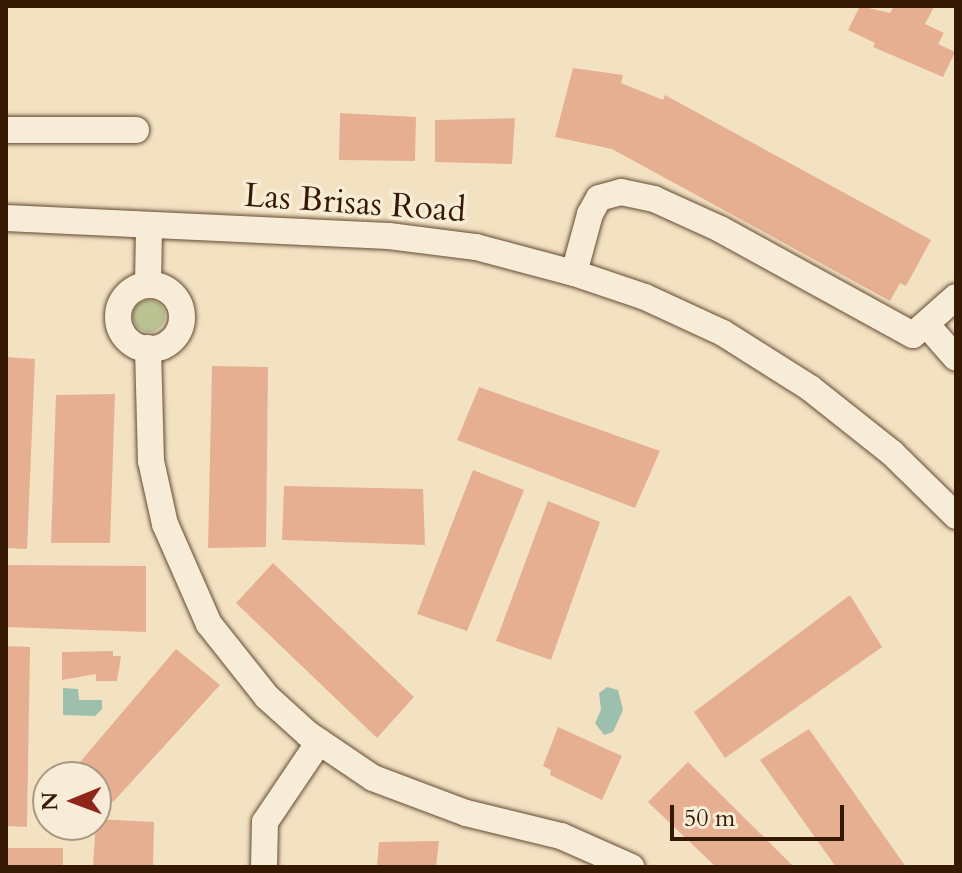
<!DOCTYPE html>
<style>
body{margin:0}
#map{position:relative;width:962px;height:873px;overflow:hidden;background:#f3e2c2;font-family:Cardo,serif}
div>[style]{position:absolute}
.green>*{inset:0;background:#bbc393}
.round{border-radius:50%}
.water>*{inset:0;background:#9cbfae}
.building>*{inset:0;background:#e6af92}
.roads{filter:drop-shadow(0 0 2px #654b33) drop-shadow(0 0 2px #654b33)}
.minor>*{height:26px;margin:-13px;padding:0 13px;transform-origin:13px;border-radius:13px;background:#f7ecd7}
.minor>.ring{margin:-13px;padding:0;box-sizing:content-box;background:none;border:26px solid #f7ecd7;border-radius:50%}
span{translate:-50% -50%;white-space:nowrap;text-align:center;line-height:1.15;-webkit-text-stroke:7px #f7ecd7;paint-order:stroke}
.street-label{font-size:34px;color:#361903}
.frame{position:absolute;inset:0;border:8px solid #361903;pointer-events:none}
.north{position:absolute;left:32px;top:761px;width:80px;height:80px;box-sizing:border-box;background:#f7ecd7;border:2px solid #aa9882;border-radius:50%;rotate:269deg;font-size:22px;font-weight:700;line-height:32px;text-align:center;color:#361903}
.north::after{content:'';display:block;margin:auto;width:28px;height:36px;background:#8f2418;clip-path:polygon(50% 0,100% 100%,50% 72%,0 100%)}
.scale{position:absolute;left:670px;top:805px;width:174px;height:36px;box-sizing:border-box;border:4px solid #361903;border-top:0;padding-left:10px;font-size:24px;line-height:28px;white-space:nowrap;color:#361903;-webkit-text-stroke:6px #f7ecd7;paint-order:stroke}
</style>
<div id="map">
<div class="green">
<i class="round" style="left:133px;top:300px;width:32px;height:32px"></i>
</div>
<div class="water">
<i style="clip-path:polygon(607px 687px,618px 690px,623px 710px,613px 732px,604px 735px,595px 723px,601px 710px,599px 693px)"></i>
<i style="clip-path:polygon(63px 688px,78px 689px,79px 700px,102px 700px,102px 709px,95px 716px,63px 715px)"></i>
</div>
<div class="building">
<i style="clip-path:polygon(860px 6px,890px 13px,894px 6px,934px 7px,925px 24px,944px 33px,938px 44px,955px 52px,943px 77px,873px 47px,875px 43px,848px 30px)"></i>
<i style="clip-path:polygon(573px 68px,623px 75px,621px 83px,663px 100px,665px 95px,931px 240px,906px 286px,900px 283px,890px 301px,612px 149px,555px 137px)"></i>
<i style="clip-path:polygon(340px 113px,416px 117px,415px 161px,339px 160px)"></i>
<i style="clip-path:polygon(515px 118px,512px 164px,435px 162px,435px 120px)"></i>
<i style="clip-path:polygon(6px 357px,35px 359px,27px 549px,6px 548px)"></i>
<i style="clip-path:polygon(212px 366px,268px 367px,266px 547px,208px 548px)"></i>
<i style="clip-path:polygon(479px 387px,660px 451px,635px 508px,457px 440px)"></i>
<i style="clip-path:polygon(115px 394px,110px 543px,51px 543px,56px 395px)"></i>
<i style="clip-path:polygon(473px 470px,524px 490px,467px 631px,417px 614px)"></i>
<i style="clip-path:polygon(284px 486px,423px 489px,425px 545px,282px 540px)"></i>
<i style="clip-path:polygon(548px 501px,600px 522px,551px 660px,496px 641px)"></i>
<i style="clip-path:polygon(273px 563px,414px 697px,377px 738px,236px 603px)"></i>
<i style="clip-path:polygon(6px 565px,146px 566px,146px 632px,6px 627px)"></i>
<i style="clip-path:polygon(850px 595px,882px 647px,725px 758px,694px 712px)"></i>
<i style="clip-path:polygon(6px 646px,30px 647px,27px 827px,6px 826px)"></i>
<i style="clip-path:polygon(176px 649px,220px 685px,113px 802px,96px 787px,96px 777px,85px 777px,75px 768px)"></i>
<i style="clip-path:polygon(113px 651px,113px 656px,121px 656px,117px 681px,96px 681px,96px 674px,62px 680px,62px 652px)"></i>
<i style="clip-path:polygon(558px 727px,622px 756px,602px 800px,550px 775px,551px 770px,543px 766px)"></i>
<i style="clip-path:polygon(809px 729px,906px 867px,836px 867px,760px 760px)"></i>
<i style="clip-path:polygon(688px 762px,794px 867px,716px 867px,648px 802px)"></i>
<i style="clip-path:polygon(96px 819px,154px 822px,153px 867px,93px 867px)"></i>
<i style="clip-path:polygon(439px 841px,436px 867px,377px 867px,379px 842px)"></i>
<i style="clip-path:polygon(6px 848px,63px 848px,63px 867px,6px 867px)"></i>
</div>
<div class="roads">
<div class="minor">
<i style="left:6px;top:130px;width:130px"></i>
<i style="left:6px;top:218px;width:383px;rotate:2.7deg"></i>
<i style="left:389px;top:236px;width:88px;rotate:7.2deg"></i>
<i style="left:476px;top:247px;width:101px;rotate:14.9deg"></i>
<i style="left:574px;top:273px;width:75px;rotate:18.7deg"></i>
<i style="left:645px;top:297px;width:86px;rotate:24.8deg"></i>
<i style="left:723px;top:333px;width:103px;rotate:32.3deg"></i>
<i style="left:810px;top:388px;width:105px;rotate:38.4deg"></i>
<i style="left:892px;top:453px;width:90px;rotate:44.5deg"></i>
<i style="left:574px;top:273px;width:61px;rotate:-74.8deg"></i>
<i style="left:590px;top:214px;width:18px;rotate:-61deg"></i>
<i style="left:599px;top:198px;width:23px;rotate:-15deg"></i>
<i style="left:621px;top:192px;width:34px;rotate:12deg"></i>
<i style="left:654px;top:199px;width:72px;rotate:24.4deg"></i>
<i style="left:720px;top:229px;width:220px;rotate:28.8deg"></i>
<i style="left:913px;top:335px;width:57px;rotate:-41.5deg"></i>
<i style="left:148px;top:285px;width:60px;rotate:-89deg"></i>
<i class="ring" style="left:118px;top:285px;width:38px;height:38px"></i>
<i style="left:926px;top:324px;width:45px;rotate:48.6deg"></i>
<i style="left:148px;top:348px;width:113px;rotate:88.5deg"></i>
<i style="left:151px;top:461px;width:65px;rotate:77.5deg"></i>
<i style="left:165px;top:524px;width:109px;rotate:66.3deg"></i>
<i style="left:209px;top:624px;width:93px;rotate:51.5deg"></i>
<i style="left:267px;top:697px;width:55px;rotate:42.1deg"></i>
<i style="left:308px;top:734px;width:78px;rotate:34.1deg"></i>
<i style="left:373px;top:778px;width:99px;rotate:20.6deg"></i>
<i style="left:466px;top:813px;width:98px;rotate:13.6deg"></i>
<i style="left:561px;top:836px;width:77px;rotate:23.9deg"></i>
<i style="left:264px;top:867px;width:45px;rotate:-88.7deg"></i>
<i style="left:265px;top:822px;width:97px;rotate:-56deg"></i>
</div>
</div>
<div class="street-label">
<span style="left:355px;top:203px;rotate:4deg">Las Brisas Road</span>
</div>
<div class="frame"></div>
<div class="north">N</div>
<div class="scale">50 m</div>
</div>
